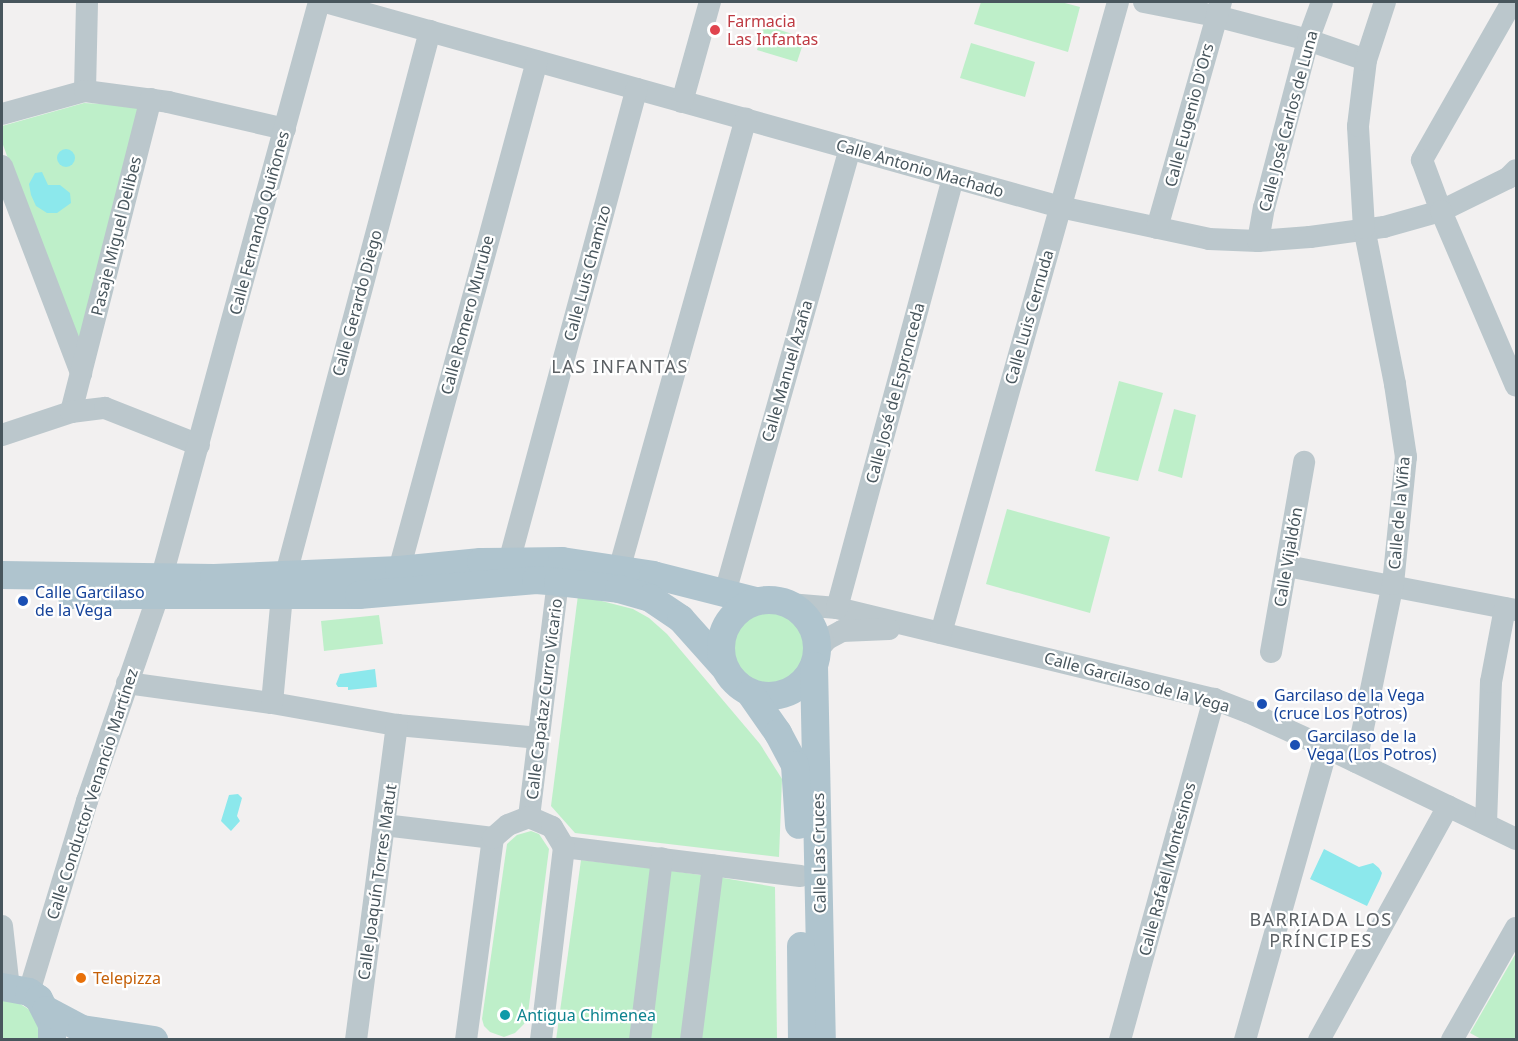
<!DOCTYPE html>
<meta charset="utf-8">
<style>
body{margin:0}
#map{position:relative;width:1518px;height:1041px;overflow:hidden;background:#f2f0f0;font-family:"Noto Sans",sans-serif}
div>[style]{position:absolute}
.green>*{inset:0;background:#beefc9}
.round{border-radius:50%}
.water>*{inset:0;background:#8ce8ec}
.minor>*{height:22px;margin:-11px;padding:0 11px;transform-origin:11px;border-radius:11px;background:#bbc7cc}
.major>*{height:28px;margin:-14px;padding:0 14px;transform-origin:14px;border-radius:14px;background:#afc4ce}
.major>.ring{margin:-14px;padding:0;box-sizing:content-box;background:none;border:28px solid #afc4ce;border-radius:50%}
.dots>*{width:16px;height:16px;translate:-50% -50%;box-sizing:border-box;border:3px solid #fff;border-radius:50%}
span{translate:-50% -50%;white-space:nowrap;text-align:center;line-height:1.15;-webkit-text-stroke:4.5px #fff;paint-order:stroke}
.health-label{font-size:16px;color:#be3a42}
.left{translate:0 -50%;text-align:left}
.street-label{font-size:16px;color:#48565d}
.transit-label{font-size:16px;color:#164399}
.food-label{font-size:16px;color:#c56008}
.culture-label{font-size:16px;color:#0d838f}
.neighbourhood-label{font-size:18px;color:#5c6165;letter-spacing:1.5px}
.frame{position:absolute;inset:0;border:3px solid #48565d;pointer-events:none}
</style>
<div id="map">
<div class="green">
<i style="clip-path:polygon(981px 2px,1061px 2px,1080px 7px,1068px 52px,974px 24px)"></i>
<i style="clip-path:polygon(764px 25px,805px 38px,797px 62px,757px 50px)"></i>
<i style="clip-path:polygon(971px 43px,1035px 62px,1025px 97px,960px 78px)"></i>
<i style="clip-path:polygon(84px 103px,142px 106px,80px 358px,2px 142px,2px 126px)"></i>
<i style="clip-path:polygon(1119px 381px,1163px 393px,1138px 481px,1095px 471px)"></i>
<i style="clip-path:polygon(1174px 409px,1196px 415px,1182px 478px,1158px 471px)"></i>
<i style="clip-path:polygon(1007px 509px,1110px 537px,1090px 613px,986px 584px)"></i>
<i style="clip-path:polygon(578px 595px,633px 609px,649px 618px,667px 634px,760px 744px,782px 779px,779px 857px,575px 833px,551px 806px)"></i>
<i class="round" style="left:730px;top:609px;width:76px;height:76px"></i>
<i style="clip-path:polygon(379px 615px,383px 644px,324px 651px,321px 621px)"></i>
<i style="clip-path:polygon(531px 831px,539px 834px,549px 849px,527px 1021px,515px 1033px,504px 1037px,490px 1032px,484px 1026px,482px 1019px,507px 844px,517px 835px)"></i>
<i style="clip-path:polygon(581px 860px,658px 869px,636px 1039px,556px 1040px)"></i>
<i style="clip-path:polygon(666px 870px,707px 876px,688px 1039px,645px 1040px)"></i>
<i style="clip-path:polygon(718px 877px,775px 887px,777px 1039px,696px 1040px)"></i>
<i style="clip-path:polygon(1516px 953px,1516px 1039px,1481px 1039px,1470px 1033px)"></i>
<i style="clip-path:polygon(2px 1000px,17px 1002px,30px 1010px,38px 1023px,38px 1039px,2px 1039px)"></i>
</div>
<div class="water">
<i class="round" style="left:57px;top:149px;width:18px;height:18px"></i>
<i style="clip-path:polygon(42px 172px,48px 185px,60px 185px,70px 193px,71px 203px,57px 213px,47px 213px,36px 206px,31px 195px,29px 184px,35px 173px)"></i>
<i style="clip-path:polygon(375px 669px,377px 687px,348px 690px,348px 687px,338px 687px,336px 684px,340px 674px)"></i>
<i style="clip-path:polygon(238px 794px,242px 798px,237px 816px,240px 821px,231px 831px,221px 821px,229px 795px)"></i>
<i style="clip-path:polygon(1324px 849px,1359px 867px,1373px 863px,1379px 868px,1382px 873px,1380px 879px,1367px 906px,1310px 879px)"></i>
</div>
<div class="minor">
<i style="left:325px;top:2px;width:763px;rotate:15.58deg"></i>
<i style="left:1060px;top:207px;width:152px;rotate:12.1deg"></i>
<i style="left:1209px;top:239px;width:49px;rotate:2.3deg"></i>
<i style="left:1258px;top:241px;width:52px;rotate:-4.4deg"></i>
<i style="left:1310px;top:237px;width:75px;rotate:-7.7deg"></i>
<i style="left:1384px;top:227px;width:59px;rotate:-15.7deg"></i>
<i style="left:1441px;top:211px;width:75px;rotate:-26.2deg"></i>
<i style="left:1508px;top:178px;width:11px;rotate:-45deg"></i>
<i style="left:1144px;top:2px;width:73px;rotate:11deg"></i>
<i style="left:1216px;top:16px;width:95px;rotate:14.6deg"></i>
<i style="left:1308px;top:40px;width:61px;rotate:19deg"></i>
<i style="left:1512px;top:2px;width:182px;rotate:119.7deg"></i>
<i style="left:1422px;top:160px;width:54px;rotate:69.6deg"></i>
<i style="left:1441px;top:211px;width:190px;rotate:66.8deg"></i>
<i style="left:85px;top:91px;width:89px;rotate:-88.7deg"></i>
<i style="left:682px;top:102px;width:104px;rotate:-74.4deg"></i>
<i style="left:2px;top:114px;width:86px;rotate:-15.5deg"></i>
<i style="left:85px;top:91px;width:84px;rotate:7.5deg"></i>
<i style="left:168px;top:102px;width:120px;rotate:13deg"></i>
<i style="left:2px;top:166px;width:222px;rotate:69.1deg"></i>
<i style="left:1157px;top:228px;width:235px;rotate:-74.2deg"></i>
<i style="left:1258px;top:241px;width:34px;rotate:-80deg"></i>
<i style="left:1264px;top:208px;width:174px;rotate:-75.3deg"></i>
<i style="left:1308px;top:40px;width:40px;rotate:-69.8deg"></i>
<i style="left:71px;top:412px;width:323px;rotate:-75.7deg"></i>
<i style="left:2px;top:435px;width:73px;rotate:-18.4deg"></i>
<i style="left:71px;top:412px;width:34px;rotate:-7deg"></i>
<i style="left:105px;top:408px;width:101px;rotate:21.5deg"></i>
<i style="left:509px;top:562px;width:490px;rotate:-74.9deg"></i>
<i style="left:1287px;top:566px;width:233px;rotate:10.9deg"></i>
<i style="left:399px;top:570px;width:527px;rotate:-74.83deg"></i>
<i style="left:619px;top:570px;width:469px;rotate:-74.3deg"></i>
<i style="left:286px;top:574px;width:562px;rotate:-75.15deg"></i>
<i style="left:162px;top:576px;width:595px;rotate:-74.7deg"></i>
<i style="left:725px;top:593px;width:462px;rotate:-74.3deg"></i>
<i style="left:789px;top:604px;width:48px;rotate:4.8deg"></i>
<i style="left:837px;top:608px;width:388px;rotate:13.6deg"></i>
<i style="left:1214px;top:699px;width:36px;rotate:21deg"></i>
<i style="left:1248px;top:712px;width:87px;rotate:24.5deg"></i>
<i style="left:1327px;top:748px;width:210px;rotate:25.7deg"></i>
<i style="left:837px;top:608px;width:445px;rotate:-74.9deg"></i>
<i style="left:941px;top:633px;width:655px;rotate:-74.33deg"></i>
<i style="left:817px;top:651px;width:16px;rotate:-50deg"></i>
<i style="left:827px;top:639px;width:17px;rotate:-28deg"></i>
<i style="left:842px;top:631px;width:47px;rotate:-2.4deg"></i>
<i style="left:1271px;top:652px;width:193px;rotate:-80.1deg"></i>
<i style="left:127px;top:683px;width:146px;rotate:7.9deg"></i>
<i style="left:272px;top:703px;width:127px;rotate:10deg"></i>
<i style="left:397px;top:725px;width:143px;rotate:5.2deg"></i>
<i style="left:272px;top:703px;width:107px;rotate:-84.7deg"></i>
<i style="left:1356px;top:762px;width:182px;rotate:-78.3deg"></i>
<i style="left:1393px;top:584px;width:128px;rotate:-84.2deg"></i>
<i style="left:1406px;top:457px;width:74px;rotate:-98.6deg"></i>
<i style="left:1395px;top:384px;width:159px;rotate:-101.2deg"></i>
<i style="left:1364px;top:228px;width:102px;rotate:-93.4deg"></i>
<i style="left:1358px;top:126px;width:66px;rotate:-83.1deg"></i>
<i style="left:1366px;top:60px;width:61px;rotate:-71.9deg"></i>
<i style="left:529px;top:817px;width:237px;rotate:-83deg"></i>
<i style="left:1486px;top:824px;width:142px;rotate:-88deg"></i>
<i style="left:1491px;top:682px;width:75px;rotate:-79.3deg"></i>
<i style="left:384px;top:825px;width:110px;rotate:6.8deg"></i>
<i style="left:564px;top:847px;width:238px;rotate:7deg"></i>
<i style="left:2px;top:926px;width:62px;rotate:83.6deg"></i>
<i style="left:29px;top:992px;width:200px;rotate:-73.1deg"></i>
<i style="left:87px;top:801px;width:217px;rotate:-70.9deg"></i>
<i style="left:356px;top:1040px;width:318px;rotate:-82.6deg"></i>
<i style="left:466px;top:1040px;width:204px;rotate:-82.4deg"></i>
<i style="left:493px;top:838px;width:20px;rotate:-41deg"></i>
<i style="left:508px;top:825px;width:22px;rotate:-21deg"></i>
<i style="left:529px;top:817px;width:25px;rotate:23deg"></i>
<i style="left:552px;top:827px;width:23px;rotate:59deg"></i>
<i style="left:564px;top:847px;width:194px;rotate:96.8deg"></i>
<i style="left:640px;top:1040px;width:183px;rotate:-83.1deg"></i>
<i style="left:691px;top:1040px;width:176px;rotate:-82.8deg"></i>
<i style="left:1120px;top:1040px;width:354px;rotate:-74.6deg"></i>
<i style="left:1245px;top:1040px;width:303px;rotate:-74.3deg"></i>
<i style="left:1319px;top:1040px;width:267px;rotate:-61.1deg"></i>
<i style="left:1452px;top:1040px;width:129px;rotate:-60.3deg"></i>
</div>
<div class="major">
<i style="left:2px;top:575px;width:212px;rotate:0.8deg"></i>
<i style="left:214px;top:578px;width:185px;rotate:-2.5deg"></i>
<i style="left:399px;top:570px;width:82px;rotate:-5.6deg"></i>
<i style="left:481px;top:562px;width:81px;rotate:-0.7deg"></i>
<i style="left:562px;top:561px;width:92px;rotate:8.7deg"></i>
<i style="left:653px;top:575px;width:106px;rotate:14.2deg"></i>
<i style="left:71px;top:595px;width:288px"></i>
<i style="left:359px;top:595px;width:178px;rotate:-4.8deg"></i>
<i style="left:536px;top:580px;width:22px;rotate:5deg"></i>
<i style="left:558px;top:582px;width:61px;rotate:6.5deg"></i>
<i style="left:619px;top:589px;width:32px;rotate:16deg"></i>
<i style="left:650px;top:598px;width:37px;rotate:34deg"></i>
<i style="left:681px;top:619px;width:63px;rotate:48.2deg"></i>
<i class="ring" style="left:721px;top:600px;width:68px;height:68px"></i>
<i style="left:814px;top:666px;width:374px;rotate:88.8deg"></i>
<i style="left:750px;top:693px;width:49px;rotate:55deg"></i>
<i style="left:778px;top:733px;width:36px;rotate:62deg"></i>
<i style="left:795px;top:765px;width:60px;rotate:86.2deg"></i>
<i style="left:801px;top:946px;width:94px;rotate:89.4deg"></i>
<i style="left:2px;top:987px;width:27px;rotate:10deg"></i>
<i style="left:29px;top:992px;width:12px;rotate:35deg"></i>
<i style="left:39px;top:999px;width:29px;rotate:63deg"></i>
<i style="left:52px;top:1025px;width:15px;rotate:90deg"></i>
<i style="left:46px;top:1010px;width:41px;rotate:27.8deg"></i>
<i style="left:82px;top:1029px;width:73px;rotate:8.7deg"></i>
</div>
<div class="dots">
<i style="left:715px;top:30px;background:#e0444e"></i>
<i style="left:23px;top:601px;background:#1a4fb4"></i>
<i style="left:1262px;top:704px;background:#1a4fb4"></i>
<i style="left:1295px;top:745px;background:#1a4fb4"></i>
<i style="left:81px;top:978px;background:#e8710a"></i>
<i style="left:505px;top:1015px;background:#0f9aa8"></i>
</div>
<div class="health-label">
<span class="left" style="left:727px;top:30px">Farmacia<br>Las Infantas</span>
</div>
<div class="street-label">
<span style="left:1189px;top:115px;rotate:-75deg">Calle Eugenio D'Ors</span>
<span style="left:1288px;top:121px;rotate:-75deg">Calle José Carlos de Luna</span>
<span style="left:920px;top:168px;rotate:16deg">Calle Antonio Machado</span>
<span style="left:259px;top:223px;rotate:-75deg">Calle Fernando Quiñones</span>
<span style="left:116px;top:236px;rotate:-76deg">Pasaje Miguel Delibes</span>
<span style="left:587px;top:273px;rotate:-75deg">Calle Luis Chamizo</span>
<span style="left:357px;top:303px;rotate:-75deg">Calle Gerardo Diego</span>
<span style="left:467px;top:315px;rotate:-75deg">Calle Romero Murube</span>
<span style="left:1029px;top:317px;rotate:-74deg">Calle Luis Cernuda</span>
<span style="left:787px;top:371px;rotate:-74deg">Calle Manuel Azaña</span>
<span style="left:895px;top:393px;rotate:-75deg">Calle José de Espronceda</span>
<span style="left:1399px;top:513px;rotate:-85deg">Calle de la Viña</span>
<span style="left:1288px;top:557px;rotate:-80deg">Calle Vijaldón</span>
<span style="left:1137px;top:682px;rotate:15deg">Calle Garcilaso de la Vega</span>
<span style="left:544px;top:699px;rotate:-83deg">Calle Capataz Curro Vicario</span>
<span style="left:92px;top:794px;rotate:-72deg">Calle Conductor Venancio Martínez</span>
<span style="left:819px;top:853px;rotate:-91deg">Calle Las Cruces</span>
<span style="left:1167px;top:869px;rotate:-75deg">Calle Rafael Montesinos</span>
<span style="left:377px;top:882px;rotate:-82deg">Calle Joaquín Torres Matut</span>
</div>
<div class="transit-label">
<span class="left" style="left:35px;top:601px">Calle Garcilaso<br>de la Vega</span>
<span class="left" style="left:1274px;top:704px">Garcilaso de la Vega<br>(cruce Los Potros)</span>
<span class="left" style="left:1307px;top:745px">Garcilaso de la<br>Vega (Los Potros)</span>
</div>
<div class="food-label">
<span class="left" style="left:93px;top:978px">Telepizza</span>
</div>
<div class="culture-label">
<span class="left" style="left:517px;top:1015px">Antigua Chimenea</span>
</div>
<div class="neighbourhood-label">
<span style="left:620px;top:366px">LAS INFANTAS</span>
<span style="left:1321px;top:930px">BARRIADA LOS<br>PRÍNCIPES</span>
</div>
<div class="frame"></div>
</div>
